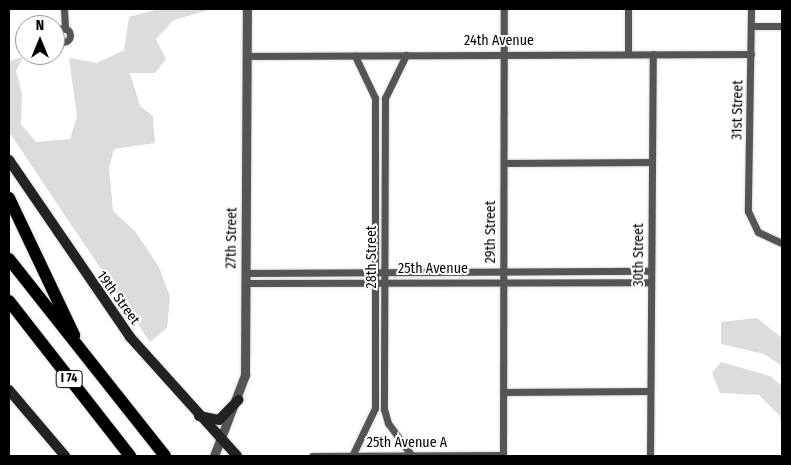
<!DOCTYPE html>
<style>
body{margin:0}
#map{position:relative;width:791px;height:465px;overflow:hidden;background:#fff;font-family:"Fira Sans Condensed",sans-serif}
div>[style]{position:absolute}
.green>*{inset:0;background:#dcdcdc}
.roads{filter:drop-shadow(0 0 1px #dbdbdb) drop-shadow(0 0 1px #dbdbdb)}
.minor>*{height:7px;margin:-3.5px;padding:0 3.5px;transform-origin:3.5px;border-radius:3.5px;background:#555}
.minor>.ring{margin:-3.5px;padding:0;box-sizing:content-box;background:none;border:7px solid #555;border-radius:50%}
.tertiary>*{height:9px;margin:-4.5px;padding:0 4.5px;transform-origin:4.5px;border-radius:4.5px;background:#555}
.secondary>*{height:10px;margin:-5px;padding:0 5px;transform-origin:5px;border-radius:5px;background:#222}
.motorway>*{height:12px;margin:-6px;padding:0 6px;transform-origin:6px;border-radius:6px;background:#000}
span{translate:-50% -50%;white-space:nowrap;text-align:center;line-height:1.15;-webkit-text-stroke:4px #fff;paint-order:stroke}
.shield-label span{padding:1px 4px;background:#fff;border:1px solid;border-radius:4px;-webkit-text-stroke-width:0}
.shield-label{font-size:12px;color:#000;font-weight:700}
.street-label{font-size:14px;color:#000}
.frame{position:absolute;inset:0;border:10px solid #000;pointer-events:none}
.north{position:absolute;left:15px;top:15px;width:50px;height:50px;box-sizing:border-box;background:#fff;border:1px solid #999;border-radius:50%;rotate:0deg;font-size:14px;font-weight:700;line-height:20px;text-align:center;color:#000}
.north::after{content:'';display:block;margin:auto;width:18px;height:22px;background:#000;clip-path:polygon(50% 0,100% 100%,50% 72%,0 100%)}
</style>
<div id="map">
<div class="green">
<i style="clip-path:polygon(159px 9px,212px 9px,174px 20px,156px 39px,166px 59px,155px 73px,130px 73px,140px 106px,153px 116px,155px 143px,114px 149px,109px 168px,113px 211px,135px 231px,159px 267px,170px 297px,167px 328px,150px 342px,9px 132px,9px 61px,23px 57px,16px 71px,22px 93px,21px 124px,36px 142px,70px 139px,77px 116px,69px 58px,97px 63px,124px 50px,129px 17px)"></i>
<i style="clip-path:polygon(757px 318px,782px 338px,782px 366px,764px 354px,721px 344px,721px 322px)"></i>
<i style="clip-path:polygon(721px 362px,770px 376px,782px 386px,782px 428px,780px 416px,759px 395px,720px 393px,712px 373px)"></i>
</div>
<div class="roads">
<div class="minor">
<i style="left:64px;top:9px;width:20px;rotate:87deg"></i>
<i style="left:628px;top:9px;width:45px;rotate:90deg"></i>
<i style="left:751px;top:9px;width:202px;rotate:90.9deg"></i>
<i style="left:748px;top:211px;width:23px;rotate:65deg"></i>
<i style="left:758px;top:232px;width:26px;rotate:25deg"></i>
<i style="left:751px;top:26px;width:31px"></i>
<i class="ring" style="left:56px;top:28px;width:7px;height:7px"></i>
<i style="left:406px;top:55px;width:48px;rotate:116deg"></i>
<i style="left:385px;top:98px;width:311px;rotate:90.2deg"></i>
<i style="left:384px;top:409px;width:15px;rotate:74deg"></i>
<i style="left:388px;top:423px;width:41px;rotate:54deg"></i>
<i style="left:247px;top:56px;width:504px;rotate:-0.23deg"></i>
<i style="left:504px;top:163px;width:148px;rotate:-0.4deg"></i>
<i style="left:245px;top:273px;width:406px;rotate:-0.3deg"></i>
<i style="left:245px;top:283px;width:406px;rotate:-0.1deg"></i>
<i style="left:503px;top:392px;width:147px;rotate:-0.4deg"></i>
<i style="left:312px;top:456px;width:191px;rotate:-0.3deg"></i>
<i style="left:352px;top:456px;width:53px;rotate:-64.4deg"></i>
<i style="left:375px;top:408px;width:310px;rotate:-90deg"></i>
<i style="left:375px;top:98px;width:47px;rotate:-115.5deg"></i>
<i style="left:503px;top:456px;width:447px;rotate:-89.9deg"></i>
<i style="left:650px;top:456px;width:402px;rotate:-89.6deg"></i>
</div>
<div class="tertiary">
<i style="left:214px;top:456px;width:87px;rotate:-69.1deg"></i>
<i style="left:245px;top:375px;width:366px;rotate:-89.7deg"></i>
</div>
<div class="secondary">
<i style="left:9px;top:160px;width:214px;rotate:55.6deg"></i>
<i style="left:130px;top:337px;width:160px;rotate:48deg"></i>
<i style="left:9px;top:390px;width:87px;rotate:49.7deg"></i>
<i style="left:199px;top:416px;width:20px;rotate:11deg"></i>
<i style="left:219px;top:420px;width:28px;rotate:-46deg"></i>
</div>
<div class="motorway">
<i style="left:9px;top:198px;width:152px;rotate:64.6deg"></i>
<i style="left:9px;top:259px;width:251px;rotate:51.6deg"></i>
<i style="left:9px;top:301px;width:197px;rotate:52deg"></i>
</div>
</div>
<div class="shield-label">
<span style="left:69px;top:379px">I 74</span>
</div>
<div class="street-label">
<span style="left:499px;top:41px">24th Avenue</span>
<span style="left:738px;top:110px;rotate:-89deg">31st Street</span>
<span style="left:491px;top:232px;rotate:-90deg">29th Street</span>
<span style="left:232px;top:238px;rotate:-89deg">27th Street</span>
<span style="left:639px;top:255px;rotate:-90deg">30th Street</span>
<span style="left:372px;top:257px;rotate:-90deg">28th Street</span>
<span style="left:433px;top:269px">25th Avenue</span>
<span style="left:118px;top:298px;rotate:54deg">19th Street</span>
<span style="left:407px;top:443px">25th Avenue A</span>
</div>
<div class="frame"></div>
<div class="north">N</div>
</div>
